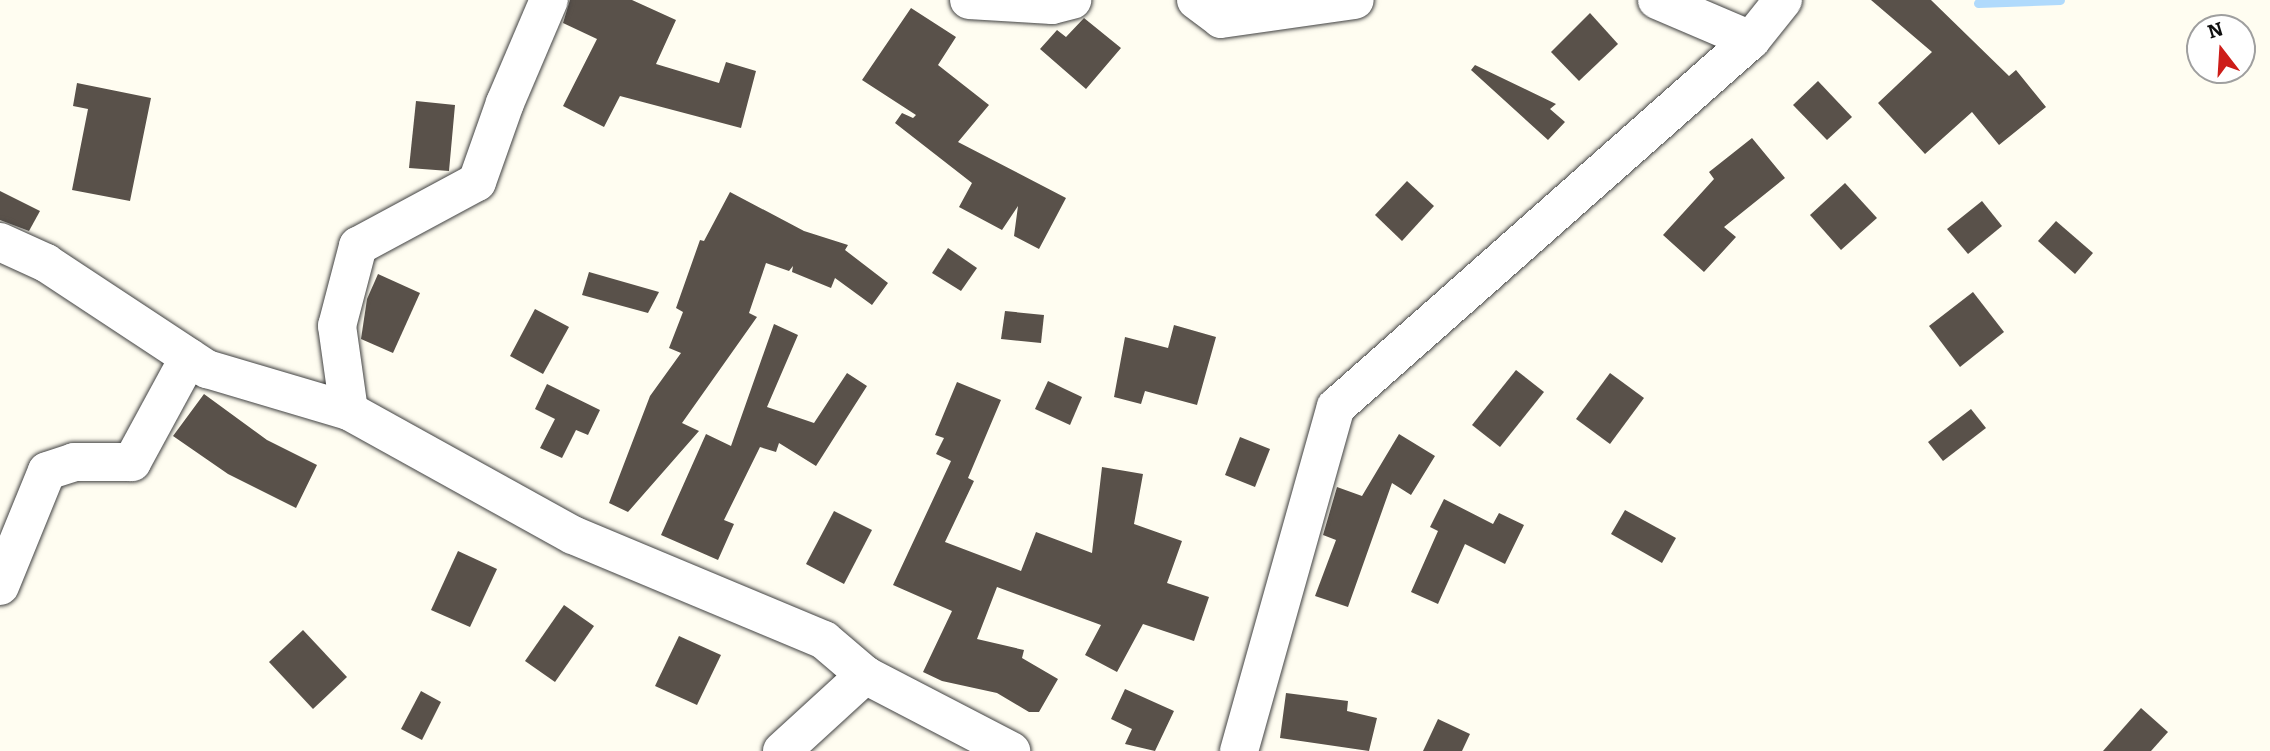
<!DOCTYPE html>
<style>
body{margin:0}
#map{position:relative;width:2270px;height:751px;overflow:hidden;background:#fffdf1;font-family:Bitter,serif}
div>[style]{position:absolute}
.stream>*{height:9px;margin:-4.5px;padding:0 4.5px;transform-origin:4.5px;border-radius:4.5px;background:#b0dafc}
.building>*{inset:0;background:#59514a}
.roads{filter:drop-shadow(0 0 2px #424242) drop-shadow(0 0 2px #424242)}
.minor>*{height:38px;margin:-19px;padding:0 19px;transform-origin:19px;border-radius:19px;background:#fff}
span{translate:-50% -50%;white-space:nowrap;text-align:center;line-height:1.15;-webkit-text-stroke:7px #fff;paint-order:stroke}
.north{position:absolute;left:2186px;top:14px;width:70px;height:70px;box-sizing:border-box;background:#fff;border:2px solid #9f9f9f;border-radius:50%;rotate:343deg;font-size:19px;font-weight:700;line-height:28px;text-align:center;color:#0f0f0f}
.north::after{content:'';display:block;margin:auto;width:24px;height:32px;background:#cd1d19;clip-path:polygon(50% 0,100% 100%,50% 72%,0 100%)}
</style>
<div id="map">
<div class="stream">
<i style="left:1978px;top:3px;width:82px;rotate:-2.1deg"></i>
</div>
<div class="building">
<i style="clip-path:polygon(570px 0,632px 0,676px 20px,656px 64px,719px 83px,726px 62px,756px 71px,741px 128px,620px 96px,604px 127px,563px 106px,597px 39px,563px 23px)"></i>
<i style="clip-path:polygon(1871px 0,1931px 0,2009px 76px,2016px 70px,2046px 107px,1999px 145px,1972px 112px,1925px 154px,1878px 103px,1932px 52px)"></i>
<i style="clip-path:polygon(911px 8px,956px 37px,938px 65px,989px 105px,958px 142px,1066px 198px,1039px 249px,1014px 236px,1018px 206px,1002px 230px,959px 207px,972px 183px,895px 123px,902px 113px,913px 118px,916px 115px,862px 80px)"></i>
<i style="clip-path:polygon(1590px 13px,1618px 44px,1579px 81px,1551px 52px)"></i>
<i style="clip-path:polygon(1084px 18px,1121px 48px,1086px 89px,1040px 49px,1057px 30px,1066px 37px)"></i>
<i style="clip-path:polygon(1475px 65px,1556px 104px,1550px 109px,1565px 122px,1548px 140px,1471px 70px)"></i>
<i style="clip-path:polygon(1818px 81px,1852px 117px,1827px 140px,1793px 105px)"></i>
<i style="clip-path:polygon(77px 83px,151px 98px,130px 201px,72px 190px,88px 109px,73px 106px)"></i>
<i style="clip-path:polygon(416px 101px,455px 105px,449px 171px,409px 168px)"></i>
<i style="clip-path:polygon(1752px 138px,1785px 178px,1724px 227px,1736px 237px,1704px 272px,1663px 235px,1714px 179px,1709px 172px)"></i>
<i style="clip-path:polygon(1407px 181px,1434px 206px,1402px 241px,1375px 215px)"></i>
<i style="clip-path:polygon(1845px 183px,1877px 218px,1841px 250px,1810px 215px)"></i>
<i style="clip-path:polygon(0 191px,40px 211px,29px 231px,0 220px)"></i>
<i style="clip-path:polygon(730px 192px,804px 231px,848px 245px,845px 250px,888px 283px,872px 305px,835px 278px,831px 288px,792px 272px,793px 266px,789px 271px,766px 263px,749px 313px,757px 317px,682px 423px,699px 431px,628px 512px,609px 503px,650px 396px,681px 353px,669px 348px,683px 312px,676px 308px,700px 240px,704px 241px)"></i>
<i style="clip-path:polygon(1982px 201px,2002px 226px,1968px 254px,1947px 229px)"></i>
<i style="clip-path:polygon(2056px 221px,2093px 253px,2075px 274px,2038px 241px)"></i>
<i style="clip-path:polygon(948px 248px,977px 268px,961px 291px,932px 273px)"></i>
<i style="clip-path:polygon(589px 272px,659px 292px,648px 313px,582px 295px)"></i>
<i style="clip-path:polygon(378px 274px,420px 293px,393px 353px,361px 339px,367px 299px)"></i>
<i style="clip-path:polygon(1973px 292px,2004px 332px,1960px 367px,1929px 326px)"></i>
<i style="clip-path:polygon(535px 309px,569px 327px,543px 374px,510px 356px)"></i>
<i style="clip-path:polygon(1005px 311px,1044px 315px,1041px 343px,1001px 339px)"></i>
<i style="clip-path:polygon(774px 324px,798px 335px,767px 407px,814px 423px,847px 373px,867px 386px,816px 466px,779px 443px,776px 452px,760px 447px,724px 520px,734px 524px,718px 560px,661px 535px,706px 434px,731px 446px)"></i>
<i style="clip-path:polygon(1174px 325px,1216px 337px,1197px 405px,1145px 391px,1141px 404px,1114px 397px,1125px 337px,1168px 348px)"></i>
<i style="clip-path:polygon(1516px 370px,1544px 392px,1500px 447px,1472px 425px)"></i>
<i style="clip-path:polygon(1610px 373px,1644px 398px,1610px 444px,1576px 419px)"></i>
<i style="clip-path:polygon(1048px 381px,1082px 397px,1070px 425px,1035px 409px)"></i>
<i style="clip-path:polygon(957px 382px,1001px 400px,968px 478px,974px 481px,945px 542px,1021px 571px,1036px 532px,1092px 553px,1102px 467px,1143px 474px,1134px 524px,1182px 541px,1167px 583px,1209px 597px,1194px 641px,1143px 624px,1117px 672px,1085px 655px,1101px 625px,997px 587px,977px 639px,1024px 650px,1022px 658px,1058px 679px,1039px 712px,1029px 712px,997px 693px,942px 681px,923px 672px,952px 611px,893px 585px,951px 461px,936px 454px,944px 438px,935px 435px)"></i>
<i style="clip-path:polygon(547px 384px,600px 410px,588px 435px,576px 430px,562px 458px,540px 448px,555px 419px,535px 409px)"></i>
<i style="clip-path:polygon(204px 394px,267px 440px,317px 465px,296px 508px,228px 474px,173px 436px)"></i>
<i style="clip-path:polygon(1971px 409px,1986px 428px,1943px 461px,1928px 442px)"></i>
<i style="clip-path:polygon(1399px 434px,1435px 456px,1411px 495px,1392px 483px,1348px 607px,1315px 596px,1336px 540px,1323px 535px,1337px 487px,1362px 496px)"></i>
<i style="clip-path:polygon(1240px 437px,1270px 449px,1255px 487px,1225px 475px)"></i>
<i style="clip-path:polygon(1444px 499px,1493px 524px,1499px 513px,1524px 525px,1505px 564px,1465px 544px,1438px 604px,1411px 592px,1438px 531px,1430px 527px)"></i>
<i style="clip-path:polygon(1625px 510px,1676px 538px,1662px 563px,1611px 534px)"></i>
<i style="clip-path:polygon(834px 511px,872px 530px,844px 584px,806px 564px)"></i>
<i style="clip-path:polygon(458px 551px,497px 569px,470px 627px,431px 610px)"></i>
<i style="clip-path:polygon(564px 605px,594px 626px,555px 682px,525px 661px)"></i>
<i style="clip-path:polygon(303px 630px,347px 677px,313px 709px,269px 662px)"></i>
<i style="clip-path:polygon(679px 636px,721px 655px,697px 705px,655px 686px)"></i>
<i style="clip-path:polygon(1125px 689px,1174px 711px,1155px 751px,1125px 744px,1132px 729px,1111px 719px)"></i>
<i style="clip-path:polygon(421px 691px,441px 702px,422px 740px,401px 729px)"></i>
<i style="clip-path:polygon(1286px 693px,1348px 701px,1347px 711px,1377px 718px,1369px 751px,1280px 738px)"></i>
<i style="clip-path:polygon(2141px 708px,2168px 732px,2151px 751px,2103px 751px)"></i>
<i style="clip-path:polygon(1438px 719px,1470px 734px,1462px 751px,1423px 751px)"></i>
</div>
<div class="roads">
<div class="minor">
<i style="left:969px;top:0;width:83px;rotate:3.4deg"></i>
<i style="left:1052px;top:5px;width:21px;rotate:-14deg"></i>
<i style="left:1196px;top:0;width:31px;rotate:37deg"></i>
<i style="left:1221px;top:19px;width:135px;rotate:-8.1deg"></i>
<i style="left:1657px;top:0;width:102px;rotate:23.1deg"></i>
<i style="left:0;top:242px;width:51px;rotate:24.5deg"></i>
<i style="left:46px;top:263px;width:193px;rotate:33.4deg"></i>
<i style="left:207px;top:369px;width:148px;rotate:16.5deg"></i>
<i style="left:349px;top:411px;width:256px;rotate:29deg"></i>
<i style="left:573px;top:535px;width:272px;rotate:22.7deg"></i>
<i style="left:824px;top:640px;width:54px;rotate:40.5deg"></i>
<i style="left:865px;top:675px;width:165px;rotate:27.5deg"></i>
<i style="left:349px;top:411px;width:86px;rotate:-98deg"></i>
<i style="left:337px;top:326px;width:83px;rotate:-75.3deg"></i>
<i style="left:358px;top:246px;width:135px;rotate:-28.3deg"></i>
<i style="left:477px;top:182px;width:84px;rotate:-70.5deg"></i>
<i style="left:505px;top:103px;width:112px;rotate:-66.9deg"></i>
<i style="left:0;top:586px;width:124px;rotate:-67.8deg"></i>
<i style="left:47px;top:471px;width:28px;rotate:-18deg"></i>
<i style="left:74px;top:462px;width:58px"></i>
<i style="left:132px;top:462px;width:119px;rotate:-61.5deg"></i>
<i style="left:782px;top:751px;width:113px;rotate:-42.5deg"></i>
<i style="left:1239px;top:751px;width:357px;rotate:-74.3deg"></i>
<i style="left:1336px;top:407px;width:554px;rotate:-41.49deg"></i>
<i style="left:1751px;top:40px;width:51px;rotate:-51.3deg"></i>
</div>
</div>
<div class="north">N</div>
</div>
